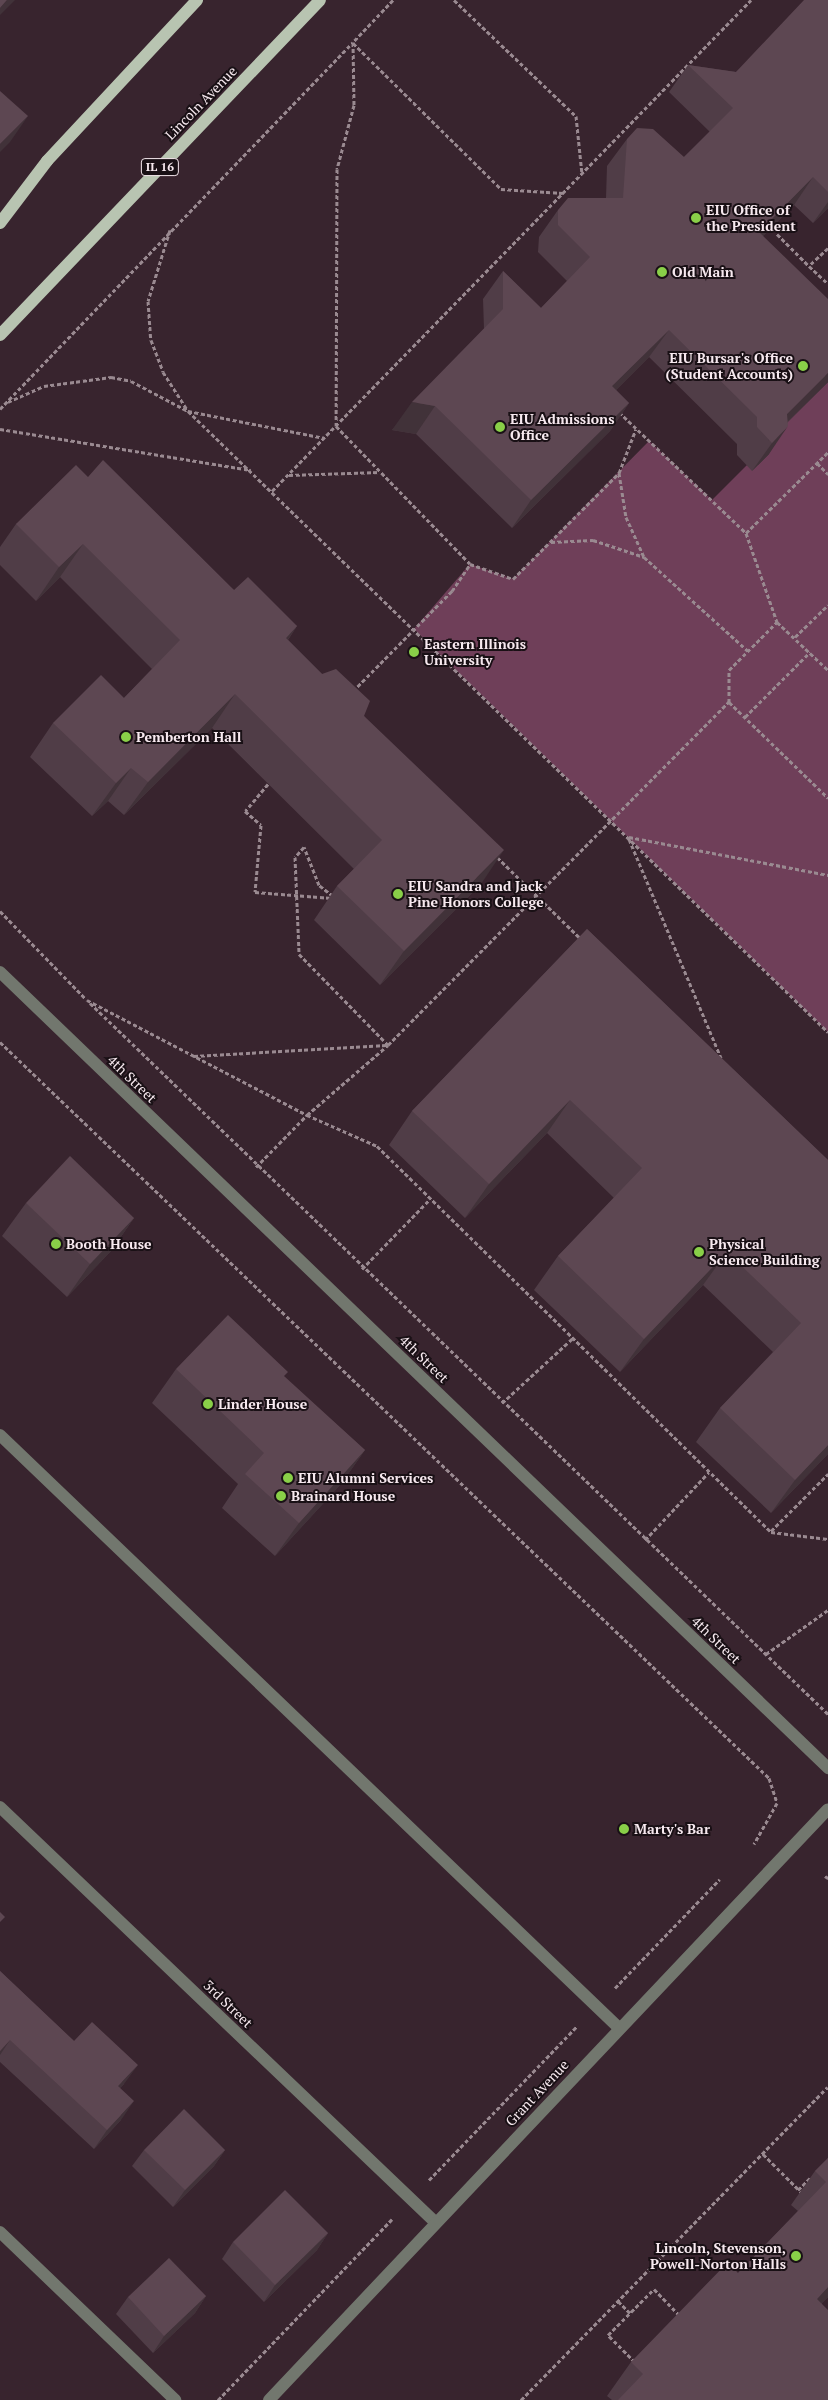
<!DOCTYPE html>
<style>
body{margin:0}
#map{position:relative;width:828px;height:2400px;overflow:hidden;background:#38242e;font-family:"PT Serif",serif}
div>[style]{position:absolute}
.green>*{inset:0;background:#6f3f59}
.path>*{height:3px;margin-top:-1.5px;transform-origin:0;background:repeating-linear-gradient(90deg,#9a8a91 0 4px,transparent 0 6.5px)}
.minor>*{height:12px;margin:-6px;padding:0 6px;transform-origin:6px;border-radius:6px;background:#72776e}
.major>*{height:12px;margin:-6px;padding:0 6px;transform-origin:6px;border-radius:6px;background:#b8c4b1}
.wall>*{inset:0;background:#503d47}
.shaded-wall>*{inset:0;background:#413239}
.building>*{inset:0;background:#5d4752}
.dots>*{width:14px;height:14px;translate:-50% -50%;box-sizing:border-box;border:2px solid #191015;border-radius:50%}
span{translate:-50% -50%;white-space:nowrap;text-align:center;line-height:1.15;-webkit-text-stroke:4px #191015;paint-order:stroke}
.shield-label span{padding:1px 4px;background:#191015;border:1px solid;border-radius:4px;-webkit-text-stroke-width:0}
.shield-label{font-size:12px;color:#f7e9ef;font-weight:700}
.street-label{font-size:14px;color:#f7e9ef}
.poi-label{font-size:14px;color:#f7e9ef;font-weight:700}
.left{translate:0 -50%;text-align:left}
.right{translate:-100% -50%;text-align:right}
</style>
<div id="map">
<div class="green">
<i style="clip-path:polygon(828px 382px,828px 1032px,414px 629px,470px 564px,513px 579px,649px 441px,712px 500px,747px 465px,758px 465px,769px 454px,768px 441px)"></i>
</div>
<div class="path">
<i style="left:393px;top:0;width:58px;rotate:133.6deg"></i>
<i style="left:353px;top:42px;width:63px;rotate:89.1deg"></i>
<i style="left:354px;top:105px;width:66px;rotate:104.9deg"></i>
<i style="left:337px;top:169px;width:257px;rotate:90.2deg"></i>
<i style="left:336px;top:426px;width:192px;rotate:45.8deg"></i>
<i style="left:454px;top:0;width:168px;rotate:43.6deg"></i>
<i style="left:576px;top:116px;width:58px;rotate:84.1deg"></i>
<i style="left:353px;top:43px;width:208px;rotate:44.6deg"></i>
<i style="left:501px;top:189px;width:62px;rotate:3.7deg"></i>
<i style="left:170px;top:230px;width:74px;rotate:107.2deg"></i>
<i style="left:148px;top:301px;width:39px;rotate:86deg"></i>
<i style="left:151px;top:340px;width:34px;rotate:69deg"></i>
<i style="left:163px;top:372px;width:46px;rotate:57.3deg"></i>
<i style="left:188px;top:411px;width:892px;rotate:44.14deg"></i>
<i style="left:777px;top:234px;width:45px;rotate:45deg"></i>
<i style="left:828px;top:248px;width:26px;rotate:137deg"></i>
<i style="left:809px;top:266px;width:26px;rotate:43deg"></i>
<i style="left:8px;top:402px;width:39px;rotate:-24deg"></i>
<i style="left:44px;top:386px;width:68px;rotate:-7.7deg"></i>
<i style="left:111px;top:377px;width:20px;rotate:11deg"></i>
<i style="left:131px;top:381px;width:64px;rotate:27.8deg"></i>
<i style="left:188px;top:411px;width:139px;rotate:11.2deg"></i>
<i style="left:0;top:409px;width:509px;rotate:-46.11deg"></i>
<i style="left:619px;top:412px;width:175px;rotate:43.6deg"></i>
<i style="left:746px;top:533px;width:94px;rotate:70.8deg"></i>
<i style="left:777px;top:622px;width:70px;rotate:43.3deg"></i>
<i style="left:0;top:429px;width:254px;rotate:9.3deg"></i>
<i style="left:817px;top:463px;width:16px;rotate:45deg"></i>
<i style="left:619px;top:473px;width:47px;rotate:-68.9deg"></i>
<i style="left:289px;top:475px;width:91px;rotate:-1.9deg"></i>
<i style="left:272px;top:491px;width:686px;rotate:-45.71deg"></i>
<i style="left:746px;top:533px;width:115px;rotate:-44.6deg"></i>
<i style="left:551px;top:542px;width:42px;rotate:-2.7deg"></i>
<i style="left:593px;top:540px;width:54px;rotate:18.4deg"></i>
<i style="left:795px;top:637px;width:46px;rotate:-44.1deg"></i>
<i style="left:353px;top:691px;width:141px;rotate:-45.3deg"></i>
<i style="left:452px;top:591px;width:32px;rotate:-56deg"></i>
<i style="left:470px;top:564px;width:46px;rotate:19.2deg"></i>
<i style="left:513px;top:579px;width:150px;rotate:-45deg"></i>
<i style="left:619px;top:473px;width:45px;rotate:81deg"></i>
<i style="left:626px;top:517px;width:44px;rotate:65.8deg"></i>
<i style="left:644px;top:557px;width:140px;rotate:42.1deg"></i>
<i style="left:729px;top:702px;width:138px;rotate:44.1deg"></i>
<i style="left:745px;top:717px;width:92px;rotate:-45deg"></i>
<i style="left:268px;top:784px;width:35px;rotate:130deg"></i>
<i style="left:245px;top:811px;width:21px;rotate:41deg"></i>
<i style="left:261px;top:825px;width:67px;rotate:95.1deg"></i>
<i style="left:255px;top:892px;width:77px;rotate:4.5deg"></i>
<i style="left:629px;top:837px;width:203px;rotate:10.8deg"></i>
<i style="left:629px;top:839px;width:240px;rotate:67.2deg"></i>
<i style="left:497px;top:857px;width:119px;rotate:44.3deg"></i>
<i style="left:333px;top:896px;width:18px;rotate:-142deg"></i>
<i style="left:319px;top:885px;width:41px;rotate:-111.5deg"></i>
<i style="left:304px;top:847px;width:13px;rotate:132deg"></i>
<i style="left:295px;top:857px;width:97px;rotate:87.6deg"></i>
<i style="left:299px;top:954px;width:127px;rotate:45.6deg"></i>
<i style="left:0;top:911px;width:124px;rotate:45.7deg"></i>
<i style="left:87px;top:1000px;width:248px;rotate:27.6deg"></i>
<i style="left:307px;top:1115px;width:77px;rotate:23.9deg"></i>
<i style="left:377px;top:1146px;width:552px;rotate:44.41deg"></i>
<i style="left:771px;top:1532px;width:57px;rotate:7deg"></i>
<i style="left:90px;top:1003px;width:1025px;rotate:43.93deg"></i>
<i style="left:0;top:1042px;width:1064px;rotate:43.74deg"></i>
<i style="left:769px;top:1778px;width:26px;rotate:72deg"></i>
<i style="left:777px;top:1803px;width:47px;rotate:119.3deg"></i>
<i style="left:194px;top:1056px;width:193px;rotate:-3.3deg"></i>
<i style="left:256px;top:1167px;width:73px;rotate:-45.6deg"></i>
<i style="left:307px;top:1115px;width:107px;rotate:-40.8deg"></i>
<i style="left:388px;top:1045px;width:484px;rotate:-45.2deg"></i>
<i style="left:729px;top:702px;width:32px;rotate:-90deg"></i>
<i style="left:729px;top:670px;width:68px;rotate:-45deg"></i>
<i style="left:362px;top:1269px;width:98px;rotate:-45.8deg"></i>
<i style="left:502px;top:1403px;width:96px;rotate:-42.5deg"></i>
<i style="left:771px;top:1531px;width:81px;rotate:-45deg"></i>
<i style="left:645px;top:1540px;width:93px;rotate:-46.7deg"></i>
<i style="left:766px;top:1654px;width:76px;rotate:-35.4deg"></i>
<i style="left:825px;top:1876px;width:4px;rotate:34deg"></i>
<i style="left:615px;top:1988px;width:151px;rotate:-46.1deg"></i>
<i style="left:763px;top:2154px;width:55px;rotate:45deg"></i>
<i style="left:429px;top:2180px;width:214px;rotate:-46.1deg"></i>
<i style="left:798px;top:2190px;width:18px;rotate:-45deg"></i>
<i style="left:618px;top:2301px;width:17px;rotate:45deg"></i>
<i style="left:635px;top:2362px;width:38px;rotate:-135deg"></i>
<i style="left:608px;top:2335px;width:65px;rotate:-45deg"></i>
<i style="left:654px;top:2289px;width:36px;rotate:46deg"></i>
<i style="left:218px;top:2400px;width:251px;rotate:-46.1deg"></i>
<i style="left:521px;top:2400px;width:438px;rotate:-45.6deg"></i>
</div>
<div class="minor">
<i style="left:0;top:972px;width:1149px;rotate:43.87deg"></i>
<i style="left:0;top:1435px;width:857px;rotate:43.77deg"></i>
<i style="left:0;top:1807px;width:601px;rotate:43.65deg"></i>
<i style="left:0;top:2232px;width:243px;rotate:43.8deg"></i>
<i style="left:269px;top:2400px;width:813px;rotate:-46.59deg"></i>
</div>
<div class="major">
<i style="left:0;top:223px;width:78px;rotate:-52.8deg"></i>
<i style="left:47px;top:161px;width:220px;rotate:-47deg"></i>
<i style="left:0;top:335px;width:463px;rotate:-46.3deg"></i>
</div>
<div class="wall">
<i style="clip-path:polygon(828px 0,828px 208px,813px 223px,794px 205px,763px 236px,828px 382px,788px 422px,769px 454px,752px 471px,737px 455px,737px 444px,649px 357px,616px 390px,629px 403px,610px 431px,512px 528px,416px 434px,392px 430px,484px 329px,483px 299px,503px 271px,541px 308px,567px 281px,538px 252px,539px 237px,558px 210px,606px 198px,607px 166px,627px 139px,684px 157px,710px 132px,669px 92px,688px 65px,736px 72px)"></i>
<i style="clip-path:polygon(88px 477px,234px 590px,297px 626px,288px 640px,364px 716px,481px 884px,380px 985px,314px 920px,337px 886px,354px 869px,212px 728px,124px 815px,108px 801px,92px 816px,30px 757px,53px 723px,124px 698px,152px 669px,60px 577px,36px 601px,0 565px,0 547px,16px 524px)"></i>
<i style="clip-path:polygon(587px 929px,828px 1160px,828px 1454px,771px 1513px,696px 1442px,720px 1408px,773px 1352px,703px 1285px,620px 1372px,534px 1290px,558px 1256px,614px 1198px,547px 1133px,465px 1218px,389px 1145px,412px 1111px)"></i>
<i style="clip-path:polygon(26px 1203px,134px 1218px,111px 1251px,67px 1297px,2px 1236px)"></i>
<i style="clip-path:polygon(176px 1369px,284px 1377px,365px 1450px,341px 1484px,275px 1556px,222px 1508px,238px 1484px,152px 1403px)"></i>
<i style="clip-path:polygon(0 1971px,74px 2041px,124px 2084px,120px 2088px,121px 2120px,94px 2149px,0 2062px)"></i>
<i style="clip-path:polygon(144px 2150px,225px 2150px,214px 2166px,173px 2207px,132px 2166px)"></i>
<i style="clip-path:polygon(828px 2158px,828px 2297px,822px 2303px,828px 2400px,612px 2400px,607px 2396px,631px 2362px,738px 2273px,798px 2211px,791px 2205px,815px 2171px)"></i>
<i style="clip-path:polygon(328px 2233px,317px 2250px,264px 2302px,222px 2259px,233px 2242px)"></i>
<i style="clip-path:polygon(206px 2296px,195px 2313px,153px 2353px,116px 2314px,128px 2297px)"></i>
</div>
<div class="shaded-wall">
<i style="clip-path:polygon(7px 0,15px 0,0 15px,0 8px)"></i>
<i style="clip-path:polygon(28px 116px,10px 142px,0 152px,0 144px)"></i>
<i style="clip-path:polygon(813px 177px,794px 205px,740px 260px,759px 232px)"></i>
<i style="clip-path:polygon(828px 202px,828px 208px,813px 223px)"></i>
<i style="clip-path:polygon(669px 330px,649px 357px,592px 414px,612px 386px)"></i>
<i style="clip-path:polygon(828px 373px,828px 382px,768px 441px,787px 414px)"></i>
<i style="clip-path:polygon(412px 402px,435px 406px,416px 434px,392px 430px)"></i>
<i style="clip-path:polygon(629px 403px,610px 431px,512px 528px,531px 500px)"></i>
<i style="clip-path:polygon(788px 426px,769px 454px,752px 471px,772px 443px)"></i>
<i style="clip-path:polygon(83px 544px,60px 577px,36px 601px,59px 567px)"></i>
<i style="clip-path:polygon(297px 626px,274px 660px,286px 638px)"></i>
<i style="clip-path:polygon(235px 694px,212px 728px,124px 815px,148px 782px)"></i>
<i style="clip-path:polygon(131px 768px,108px 801px,92px 816px,116px 783px)"></i>
<i style="clip-path:polygon(504px 850px,481px 884px,380px 985px,404px 951px)"></i>
<i style="clip-path:polygon(570px 1100px,547px 1133px,465px 1218px,489px 1184px)"></i>
<i style="clip-path:polygon(134px 1218px,111px 1251px,67px 1297px,90px 1264px)"></i>
<i style="clip-path:polygon(727px 1252px,703px 1285px,620px 1372px,644px 1339px)"></i>
<i style="clip-path:polygon(828px 1445px,828px 1454px,771px 1513px,795px 1480px)"></i>
<i style="clip-path:polygon(365px 1450px,341px 1484px,275px 1556px,299px 1523px)"></i>
<i style="clip-path:polygon(10px 2040px,0 2055px,0 2051px)"></i>
<i style="clip-path:polygon(138px 2065px,124px 2084px,105px 2105px,118px 2086px)"></i>
<i style="clip-path:polygon(134px 2101px,121px 2120px,94px 2149px,107px 2130px)"></i>
<i style="clip-path:polygon(225px 2150px,214px 2166px,173px 2207px,185px 2190px)"></i>
<i style="clip-path:polygon(328px 2233px,317px 2250px,264px 2302px,275px 2285px)"></i>
<i style="clip-path:polygon(828px 2287px,828px 2297px,793px 2332px,817px 2299px)"></i>
<i style="clip-path:polygon(206px 2296px,195px 2313px,153px 2353px,164px 2336px)"></i>
</div>
<div class="building">
<i style="clip-path:polygon(0 0,7px 0,0 8px)"></i>
<i style="clip-path:polygon(804px 0,828px 0,828px 192px,813px 177px,759px 232px,828px 299px,828px 373px,787px 414px,788px 426px,772px 443px,757px 427px,757px 417px,669px 330px,612px 386px,629px 403px,531px 500px,435px 406px,412px 402px,503px 309px,503px 271px,541px 308px,590px 257px,558px 225px,558px 210px,568px 198px,623px 198px,627px 139px,637px 128px,653px 129px,684px 157px,733px 108px,688px 65px,736px 72px)"></i>
<i style="clip-path:polygon(0 91px,28px 116px,0 144px)"></i>
<i style="clip-path:polygon(103px 460px,234px 590px,248px 577px,297px 626px,286px 638px,322px 674px,336px 669px,370px 701px,364px 716px,504px 850px,404px 951px,337px 886px,382px 840px,235px 694px,148px 782px,131px 768px,116px 783px,53px 723px,101px 675px,124px 698px,180px 640px,83px 544px,59px 567px,16px 524px,76px 465px,88px 477px)"></i>
<i style="clip-path:polygon(587px 929px,828px 1160px,828px 1445px,795px 1480px,720px 1408px,801px 1323px,727px 1252px,644px 1339px,558px 1256px,642px 1168px,570px 1100px,489px 1184px,412px 1111px)"></i>
<i style="clip-path:polygon(70px 1156px,134px 1218px,90px 1264px,26px 1203px)"></i>
<i style="clip-path:polygon(228px 1315px,288px 1372px,284px 1376px,365px 1450px,299px 1523px,245px 1474px,264px 1453px,176px 1369px)"></i>
<i style="clip-path:polygon(0 1912px,5px 1917px,0 1922px)"></i>
<i style="clip-path:polygon(0 1971px,74px 2041px,92px 2022px,138px 2065px,118px 2086px,134px 2101px,107px 2130px,10px 2040px,0 2051px)"></i>
<i style="clip-path:polygon(184px 2109px,225px 2150px,185px 2190px,144px 2150px)"></i>
<i style="clip-path:polygon(828px 2158px,828px 2287px,817px 2299px,828px 2310px,828px 2400px,618px 2400px,643px 2374px,631px 2362px,728px 2262px,738px 2273px,826px 2182px,815px 2171px)"></i>
<i style="clip-path:polygon(285px 2190px,328px 2233px,275px 2285px,233px 2242px)"></i>
<i style="clip-path:polygon(169px 2258px,206px 2296px,164px 2336px,128px 2297px)"></i>
</div>
<div class="dots">
<i style="left:696px;top:218px;background:#89cf48"></i>
<i style="left:662px;top:272px;background:#89cf48"></i>
<i style="left:803px;top:366px;background:#89cf48"></i>
<i style="left:500px;top:427px;background:#89cf48"></i>
<i style="left:414px;top:652px;background:#89cf48"></i>
<i style="left:126px;top:737px;background:#89cf48"></i>
<i style="left:398px;top:894px;background:#89cf48"></i>
<i style="left:56px;top:1244px;background:#89cf48"></i>
<i style="left:699px;top:1252px;background:#89cf48"></i>
<i style="left:208px;top:1404px;background:#89cf48"></i>
<i style="left:288px;top:1478px;background:#89cf48"></i>
<i style="left:281px;top:1496px;background:#89cf48"></i>
<i style="left:624px;top:1829px;background:#89cf48"></i>
<i style="left:796px;top:2256px;background:#89cf48"></i>
</div>
<div class="shield-label">
<span style="left:160px;top:167px">IL 16</span>
</div>
<div class="street-label">
<span style="left:201px;top:103px;rotate:-46deg">Lincoln Avenue</span>
<span style="left:132px;top:1079px;rotate:44deg">4th Street</span>
<span style="left:424px;top:1359px;rotate:44deg">4th Street</span>
<span style="left:716px;top:1640px;rotate:44deg">4th Street</span>
<span style="left:228px;top:2004px;rotate:44deg">3rd Street</span>
<span style="left:537px;top:2093px;rotate:-47deg">Grant Avenue</span>
</div>
<div class="poi-label">
<span class="left" style="left:706px;top:218px">EIU Office of<br>the President</span>
<span class="left" style="left:672px;top:272px">Old Main</span>
<span class="right" style="left:793px;top:366px">EIU Bursar's Office<br>(Student Accounts)</span>
<span class="left" style="left:510px;top:427px">EIU Admissions<br>Office</span>
<span class="left" style="left:424px;top:652px">Eastern Illinois<br>University</span>
<span class="left" style="left:136px;top:737px">Pemberton Hall</span>
<span class="left" style="left:408px;top:894px">EIU Sandra and Jack<br>Pine Honors College</span>
<span class="left" style="left:66px;top:1244px">Booth House</span>
<span class="left" style="left:709px;top:1252px">Physical<br>Science Building</span>
<span class="left" style="left:218px;top:1404px">Linder House</span>
<span class="left" style="left:298px;top:1478px">EIU Alumni Services</span>
<span class="left" style="left:291px;top:1496px">Brainard House</span>
<span class="left" style="left:634px;top:1829px">Marty's Bar</span>
<span class="right" style="left:786px;top:2256px">Lincoln, Stevenson,<br>Powell-Norton Halls</span>
</div>
</div>
